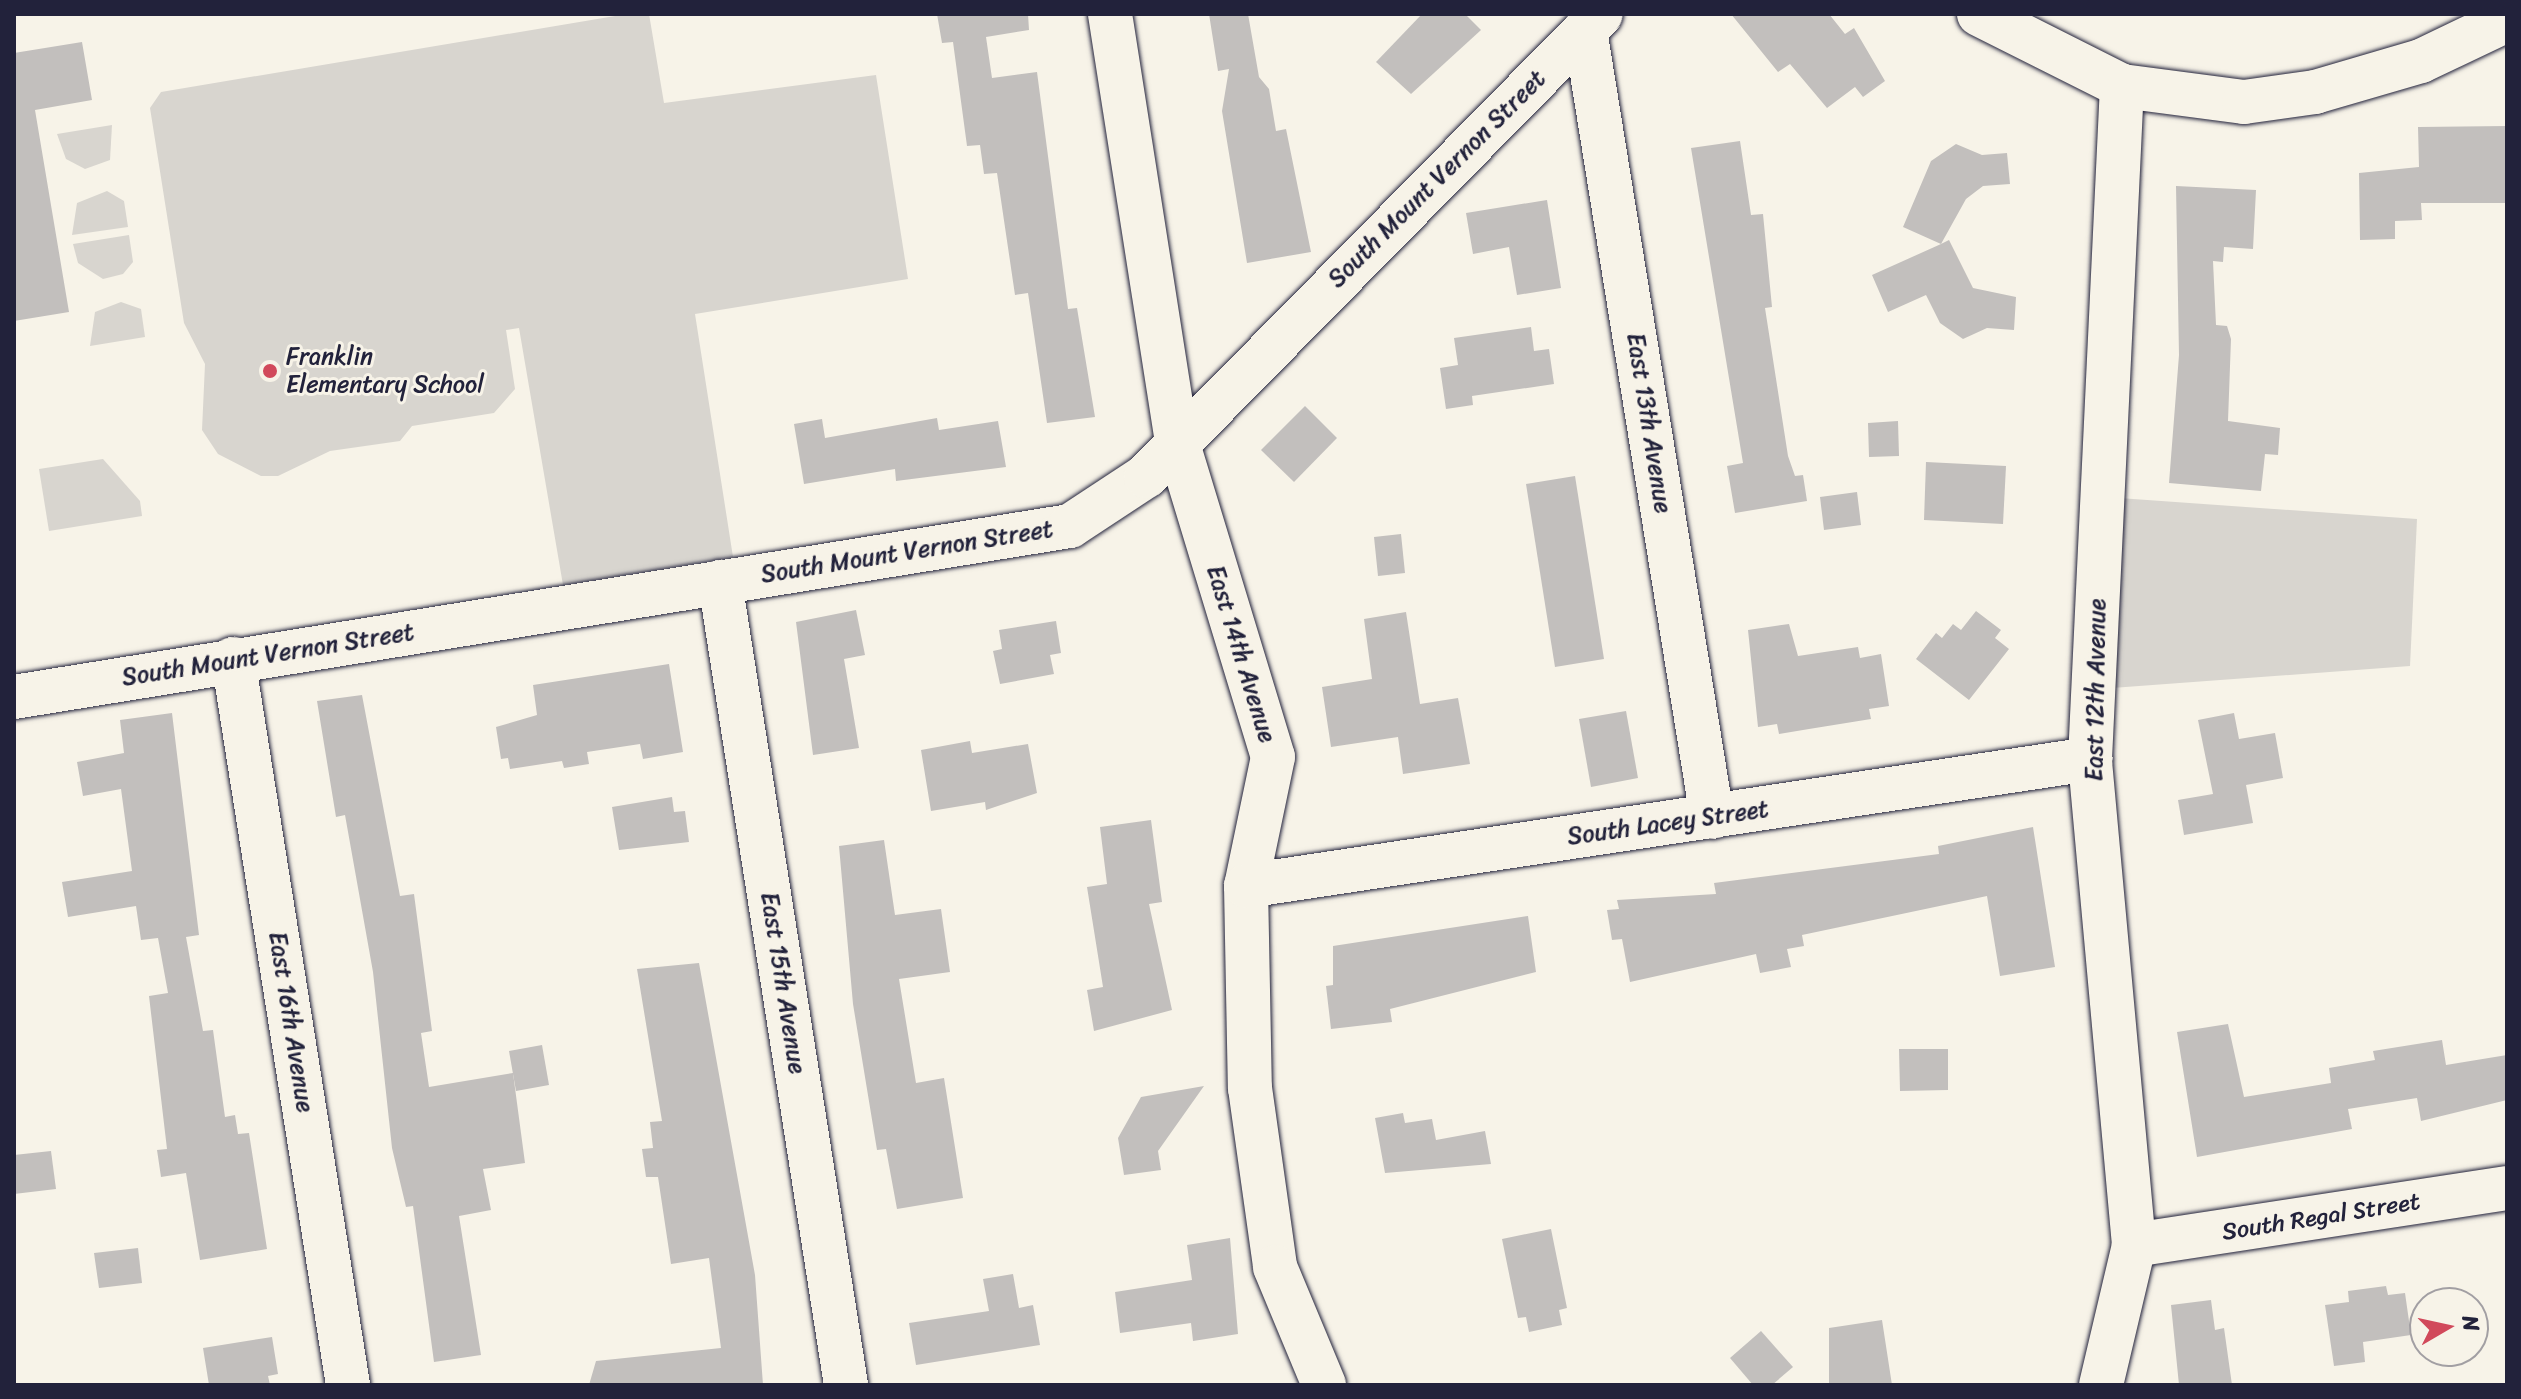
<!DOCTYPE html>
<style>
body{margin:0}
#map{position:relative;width:2521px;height:1399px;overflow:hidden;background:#f7f3e8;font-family:Sriracha,sans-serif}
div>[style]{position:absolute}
.green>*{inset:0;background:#d8d5cf}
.building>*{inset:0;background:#c2bfbd}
.roads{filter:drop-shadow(0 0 2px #22223b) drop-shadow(0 0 2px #22223b)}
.minor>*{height:44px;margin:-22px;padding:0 22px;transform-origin:22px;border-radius:22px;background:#f7f3e8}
.dots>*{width:22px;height:22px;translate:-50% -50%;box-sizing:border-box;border:4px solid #f7f3e8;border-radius:50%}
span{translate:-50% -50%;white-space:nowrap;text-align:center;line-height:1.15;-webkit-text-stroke:6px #f7f3e8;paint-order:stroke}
.street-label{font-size:24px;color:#22223b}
.poi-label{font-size:24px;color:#22223b}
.left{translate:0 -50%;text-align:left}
.frame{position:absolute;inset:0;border:16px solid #22223b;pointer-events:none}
.north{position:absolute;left:2409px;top:1287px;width:80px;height:80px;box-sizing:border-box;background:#f7f3e8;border:2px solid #a29fa3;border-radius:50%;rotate:81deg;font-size:22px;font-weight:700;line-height:32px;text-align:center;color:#22223b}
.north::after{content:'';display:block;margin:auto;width:28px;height:36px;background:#d1495b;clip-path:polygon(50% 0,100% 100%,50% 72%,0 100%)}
</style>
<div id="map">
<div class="green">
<i style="clip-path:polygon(627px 14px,649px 14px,664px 103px,876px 75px,908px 279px,695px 314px,733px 557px,563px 585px,519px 328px,506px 330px,515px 389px,494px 413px,412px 426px,400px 441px,330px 451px,278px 476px,261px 476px,218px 454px,202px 430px,205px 364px,184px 323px,150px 108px,161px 92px)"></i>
<i style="clip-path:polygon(112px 125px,110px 160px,85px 169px,66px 159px,57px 134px)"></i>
<i style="clip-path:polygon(107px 191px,124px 201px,128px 227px,72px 235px,77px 203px)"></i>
<i style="clip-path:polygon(129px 235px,133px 262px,123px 274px,103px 279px,78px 263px,73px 244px)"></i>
<i style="clip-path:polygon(121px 302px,141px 309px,145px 337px,90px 346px,95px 312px)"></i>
<i style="clip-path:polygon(103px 459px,140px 501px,142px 516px,49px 531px,39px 469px)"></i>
<i style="clip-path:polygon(2119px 498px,2417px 519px,2410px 666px,2112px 688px)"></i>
</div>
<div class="building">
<i style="clip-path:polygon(937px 14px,1028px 14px,1029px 30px,986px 37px,992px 78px,1037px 72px,1068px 309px,1077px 308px,1095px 417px,1047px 423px,1028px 293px,1015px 295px,997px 173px,984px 174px,980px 145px,967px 146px,953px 42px,942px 43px)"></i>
<i style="clip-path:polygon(1209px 14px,1248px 14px,1259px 77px,1269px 89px,1276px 131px,1286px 129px,1311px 252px,1247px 263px,1222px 111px,1229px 69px,1218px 71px)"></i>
<i style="clip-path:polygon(1422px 14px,1465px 14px,1481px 30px,1411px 94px,1376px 62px)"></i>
<i style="clip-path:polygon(1731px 14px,1829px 14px,1845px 34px,1854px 28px,1885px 81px,1863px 97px,1855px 87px,1827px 108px,1790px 64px,1778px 72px)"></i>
<i style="clip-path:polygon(82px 42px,92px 100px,35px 110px,69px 312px,14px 321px,14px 53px)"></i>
<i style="clip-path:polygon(2507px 126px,2507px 203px,2421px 203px,2422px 220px,2395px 221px,2395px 239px,2360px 240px,2359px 173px,2419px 167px,2418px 127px)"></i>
<i style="clip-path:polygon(1740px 141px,1751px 215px,1763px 214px,1772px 307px,1765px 308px,1788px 456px,1795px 476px,1803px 475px,1807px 501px,1735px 513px,1727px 466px,1743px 463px,1691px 148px)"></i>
<i style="clip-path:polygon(1956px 144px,1982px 155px,2007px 153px,2010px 184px,1983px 186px,1966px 199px,1941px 244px,1949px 240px,1973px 288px,2016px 297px,2014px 330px,1987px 328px,1963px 339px,1940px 323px,1926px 295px,1888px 312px,1872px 275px,1941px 244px,1903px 227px,1931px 161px)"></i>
<i style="clip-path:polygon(2176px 186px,2256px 190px,2253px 249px,2224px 247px,2223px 262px,2213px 261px,2216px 325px,2227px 326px,2231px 339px,2228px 421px,2280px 428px,2278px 455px,2265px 454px,2261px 491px,2169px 483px,2179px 355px)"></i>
<i style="clip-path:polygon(1547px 200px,1561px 288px,1517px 295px,1509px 247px,1473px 254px,1466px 213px)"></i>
<i style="clip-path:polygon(1531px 327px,1534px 351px,1549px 349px,1554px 384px,1472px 396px,1473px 405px,1446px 409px,1440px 368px,1458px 365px,1454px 338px)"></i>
<i style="clip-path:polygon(1305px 406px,1337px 438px,1294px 482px,1261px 450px)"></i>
<i style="clip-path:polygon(937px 418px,939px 430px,998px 421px,1006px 467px,896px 481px,895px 469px,804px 484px,794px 424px,822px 419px,825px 438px)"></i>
<i style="clip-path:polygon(1898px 421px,1899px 456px,1869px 457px,1868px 423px)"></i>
<i style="clip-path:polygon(1926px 462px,2006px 466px,2003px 524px,1924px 520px)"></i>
<i style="clip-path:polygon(1575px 476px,1604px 659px,1555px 667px,1526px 484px)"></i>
<i style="clip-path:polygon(1857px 492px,1861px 525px,1824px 530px,1820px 497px)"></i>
<i style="clip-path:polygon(1401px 534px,1405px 573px,1378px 576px,1374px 537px)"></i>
<i style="clip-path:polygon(856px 610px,865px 655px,844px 659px,859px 748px,813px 755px,796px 622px)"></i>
<i style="clip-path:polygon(1976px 611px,2001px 630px,1995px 638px,2009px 649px,1969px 700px,1916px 659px,1936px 633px,1942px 638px,1953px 624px,1961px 630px)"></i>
<i style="clip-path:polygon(1406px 612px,1420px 704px,1458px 698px,1470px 764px,1403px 774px,1398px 737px,1331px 747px,1322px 687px,1372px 679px,1364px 619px)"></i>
<i style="clip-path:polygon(1056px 621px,1061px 653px,1050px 655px,1054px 674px,1000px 684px,993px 651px,1002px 649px,999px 630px)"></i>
<i style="clip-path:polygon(1789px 624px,1798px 656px,1858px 647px,1860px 658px,1881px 654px,1889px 706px,1869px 709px,1871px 719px,1809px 729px,1779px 734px,1777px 724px,1758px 727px,1748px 630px)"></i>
<i style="clip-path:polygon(669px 664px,683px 752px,643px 759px,640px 744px,587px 752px,589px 764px,564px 768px,562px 761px,510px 769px,508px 758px,501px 759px,496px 727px,537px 715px,533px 685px)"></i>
<i style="clip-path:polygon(362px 695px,400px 896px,414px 894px,432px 1031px,421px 1033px,429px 1087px,513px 1073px,525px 1163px,483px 1169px,491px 1210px,459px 1216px,481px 1355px,434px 1362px,413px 1206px,406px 1207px,392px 1148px,373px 972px,345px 815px,336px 817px,317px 701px)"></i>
<i style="clip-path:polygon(1626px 711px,1638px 778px,1591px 787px,1579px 719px)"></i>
<i style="clip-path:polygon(172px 713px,199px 935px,186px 937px,203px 1031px,213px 1030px,225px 1117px,235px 1115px,238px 1134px,249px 1133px,267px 1249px,200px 1260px,186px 1173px,161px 1177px,157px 1150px,167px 1149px,149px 996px,168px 993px,158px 938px,141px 940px,136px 906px,68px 917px,62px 882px,132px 871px,121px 789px,83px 796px,77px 762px,124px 753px,120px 720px)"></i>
<i style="clip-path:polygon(2234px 713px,2239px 739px,2275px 733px,2283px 778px,2246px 785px,2253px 823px,2184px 835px,2178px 800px,2213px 794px,2198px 720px)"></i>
<i style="clip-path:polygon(970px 741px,972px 753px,1028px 744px,1037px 793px,986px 810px,985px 802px,931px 811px,921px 750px)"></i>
<i style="clip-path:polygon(672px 797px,674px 812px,685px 811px,689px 842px,619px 850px,612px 807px)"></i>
<i style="clip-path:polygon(1151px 820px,1162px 902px,1149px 904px,1172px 1010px,1094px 1031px,1087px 990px,1103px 987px,1087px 887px,1107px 884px,1100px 827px)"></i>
<i style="clip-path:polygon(2033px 827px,2055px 967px,2000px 976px,1987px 896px,1802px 935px,1804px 946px,1787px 949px,1791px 967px,1760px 973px,1756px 954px,1630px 982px,1622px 939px,1612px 940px,1607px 910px,1619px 909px,1617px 900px,1716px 894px,1714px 883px,1939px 854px,1938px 846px)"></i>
<i style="clip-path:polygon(884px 840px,895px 915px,941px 909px,950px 972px,899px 979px,916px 1083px,944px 1078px,963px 1198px,897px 1209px,886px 1149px,877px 1150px,853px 1004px,839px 846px)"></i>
<i style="clip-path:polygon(1528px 916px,1536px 972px,1390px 1009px,1392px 1022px,1331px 1029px,1326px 986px,1333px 985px,1333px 946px)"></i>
<i style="clip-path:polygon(699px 963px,755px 1275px,763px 1385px,589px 1385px,596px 1361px,721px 1348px,709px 1258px,671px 1264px,658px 1177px,646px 1177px,642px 1149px,653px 1148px,650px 1122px,662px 1121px,637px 969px)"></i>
<i style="clip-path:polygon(2228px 1024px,2244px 1097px,2331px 1083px,2329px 1068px,2375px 1060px,2373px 1051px,2442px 1040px,2446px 1065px,2507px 1055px,2507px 1100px,2421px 1121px,2417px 1098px,2348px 1109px,2352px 1129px,2197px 1157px,2177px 1032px)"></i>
<i style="clip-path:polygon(542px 1045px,549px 1085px,516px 1091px,509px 1051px)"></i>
<i style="clip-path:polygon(1899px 1049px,1948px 1049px,1948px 1090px,1900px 1091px)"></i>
<i style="clip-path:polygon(1204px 1086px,1158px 1151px,1161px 1170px,1124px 1175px,1118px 1138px,1141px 1097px)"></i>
<i style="clip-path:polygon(1403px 1113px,1405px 1123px,1432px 1119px,1436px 1140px,1485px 1131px,1491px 1164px,1385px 1173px,1375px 1118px)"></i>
<i style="clip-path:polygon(51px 1151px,56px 1189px,14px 1194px,14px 1155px)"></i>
<i style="clip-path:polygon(1551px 1229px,1567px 1308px,1559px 1310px,1562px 1325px,1529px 1332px,1526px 1317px,1518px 1318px,1502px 1239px)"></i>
<i style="clip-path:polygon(1230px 1238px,1238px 1334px,1193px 1341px,1191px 1323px,1120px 1333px,1115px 1292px,1192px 1280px,1187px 1245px)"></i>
<i style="clip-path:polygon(138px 1248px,142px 1283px,99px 1288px,94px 1253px)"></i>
<i style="clip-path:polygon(1013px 1274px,1019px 1308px,1033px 1305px,1040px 1345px,916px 1365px,909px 1323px,989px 1311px,983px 1279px)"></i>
<i style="clip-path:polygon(2386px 1286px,2388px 1295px,2405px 1293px,2411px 1335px,2363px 1342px,2365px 1362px,2334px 1366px,2325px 1305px,2349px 1302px,2348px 1291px)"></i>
<i style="clip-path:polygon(2211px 1300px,2215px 1330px,2224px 1328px,2232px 1385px,2179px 1385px,2171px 1305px)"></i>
<i style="clip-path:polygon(1882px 1320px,1892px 1385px,1829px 1385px,1829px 1328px)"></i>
<i style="clip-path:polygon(1761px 1331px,1793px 1367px,1772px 1385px,1753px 1385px,1730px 1358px)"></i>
<i style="clip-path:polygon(272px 1337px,278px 1374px,268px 1376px,270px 1385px,209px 1385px,203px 1348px)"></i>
</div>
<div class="roads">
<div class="minor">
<i style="left:1110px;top:14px;width:432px;rotate:81.1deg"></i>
<i style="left:1177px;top:441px;width:330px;rotate:73.1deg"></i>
<i style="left:1273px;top:757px;width:132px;rotate:101.8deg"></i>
<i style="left:1246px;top:886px;width:202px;rotate:88.9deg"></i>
<i style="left:1250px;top:1088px;width:181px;rotate:82deg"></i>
<i style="left:1275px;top:1267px;width:128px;rotate:67.4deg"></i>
<i style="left:1979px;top:14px;width:160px;rotate:26.7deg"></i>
<i style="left:2122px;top:86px;width:123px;rotate:7.5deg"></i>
<i style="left:2244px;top:102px;width:72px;rotate:-8deg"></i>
<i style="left:2315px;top:92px;width:110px;rotate:-16.3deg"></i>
<i style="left:2421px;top:61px;width:95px;rotate:-25.5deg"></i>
<i style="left:1585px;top:30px;width:797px;rotate:80.83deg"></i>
<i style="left:720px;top:582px;width:813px;rotate:81.08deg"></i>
<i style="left:233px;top:659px;width:735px;rotate:81deg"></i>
<i style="left:14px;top:697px;width:1070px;rotate:-9.2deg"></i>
<i style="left:1070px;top:526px;width:91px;rotate:-33.3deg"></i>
<i style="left:1146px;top:476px;width:648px;rotate:-45.44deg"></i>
<i style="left:1246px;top:886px;width:854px;rotate:-8.56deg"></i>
<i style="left:2134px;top:1245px;width:377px;rotate:-8.7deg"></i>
<i style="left:2101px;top:1385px;width:144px;rotate:-76.7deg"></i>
<i style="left:2134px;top:1245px;width:488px;rotate:-95.2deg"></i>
<i style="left:2090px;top:759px;width:674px;rotate:-87.28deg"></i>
</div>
</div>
<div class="dots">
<i style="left:270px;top:371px;background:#d1495b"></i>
</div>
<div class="street-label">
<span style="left:1437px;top:179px;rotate:-45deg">South Mount Vernon Street</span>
<span style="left:1649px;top:423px;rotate:81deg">East 13th Avenue</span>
<span style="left:907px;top:552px;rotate:-9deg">South Mount Vernon Street</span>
<span style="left:1241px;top:654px;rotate:73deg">East 14th Avenue</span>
<span style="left:268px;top:655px;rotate:-9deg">South Mount Vernon Street</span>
<span style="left:2096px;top:690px;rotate:-89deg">East 12th Avenue</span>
<span style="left:1668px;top:823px;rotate:-8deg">South Lacey Street</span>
<span style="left:783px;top:983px;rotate:81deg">East 15th Avenue</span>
<span style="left:291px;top:1022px;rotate:81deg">East 16th Avenue</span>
<span style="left:2321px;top:1217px;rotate:-9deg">South Regal Street</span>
</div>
<div class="poi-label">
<span class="left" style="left:286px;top:371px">Franklin<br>Elementary School</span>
</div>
<div class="frame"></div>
<div class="north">N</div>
</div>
